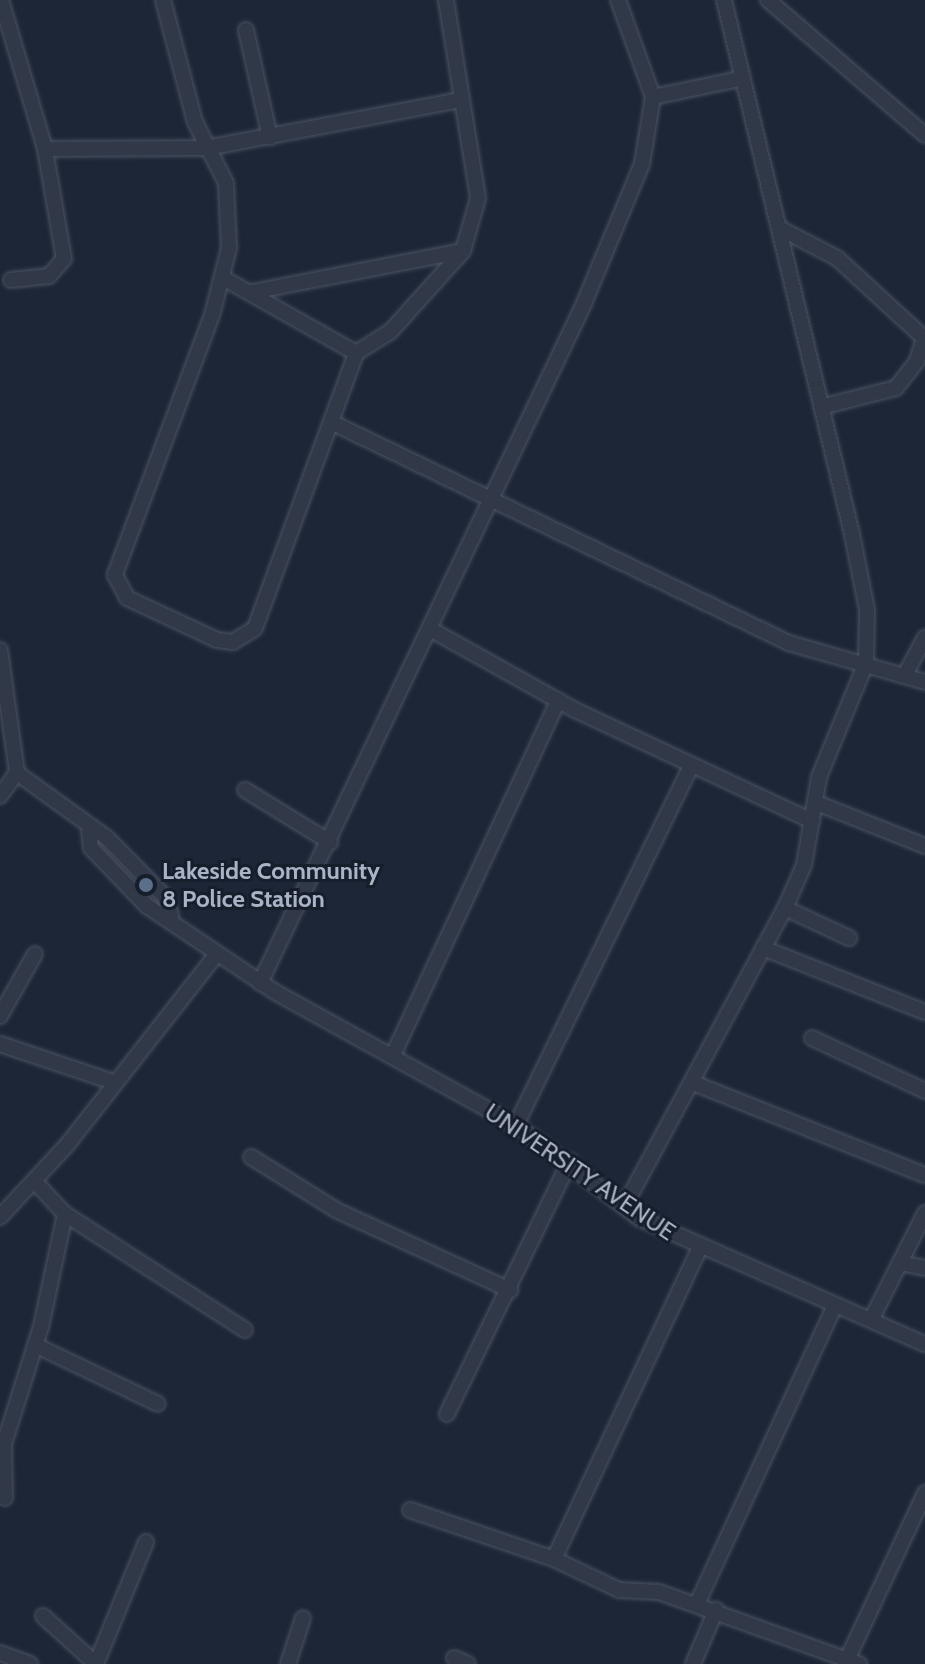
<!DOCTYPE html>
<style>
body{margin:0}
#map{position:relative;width:925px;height:1664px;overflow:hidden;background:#1d2637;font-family:Cabin,sans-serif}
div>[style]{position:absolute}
.roads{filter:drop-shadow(0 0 2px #4b5363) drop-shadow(0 0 2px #4b5363)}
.minor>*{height:14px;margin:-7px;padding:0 7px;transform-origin:7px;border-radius:7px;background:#313848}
.dots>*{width:22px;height:22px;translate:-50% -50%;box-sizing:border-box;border:4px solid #161e2c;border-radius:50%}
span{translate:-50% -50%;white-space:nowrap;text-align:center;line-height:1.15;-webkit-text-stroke:6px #161e2c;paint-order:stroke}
.poi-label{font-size:24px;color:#aab2c5;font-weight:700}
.left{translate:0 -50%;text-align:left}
.street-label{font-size:24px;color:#aab2c5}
</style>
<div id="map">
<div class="roads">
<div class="minor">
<i style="left:1px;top:0;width:155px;rotate:73.5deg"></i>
<i style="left:45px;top:149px;width:161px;rotate:-0.4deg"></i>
<i style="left:206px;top:148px;width:258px;rotate:-10.7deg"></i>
<i style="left:163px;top:0;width:126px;rotate:75.3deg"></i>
<i style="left:195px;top:122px;width:68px;rotate:63.1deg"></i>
<i style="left:226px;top:183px;width:65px;rotate:87.4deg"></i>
<i style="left:229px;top:248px;width:69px;rotate:104.2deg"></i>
<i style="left:212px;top:315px;width:278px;rotate:110.5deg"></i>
<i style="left:115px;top:575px;width:26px;rotate:62deg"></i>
<i style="left:127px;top:598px;width:99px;rotate:25deg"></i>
<i style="left:217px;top:640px;width:16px;rotate:7deg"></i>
<i style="left:233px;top:642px;width:26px;rotate:-32deg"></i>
<i style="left:255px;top:628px;width:293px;rotate:-69.8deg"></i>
<i style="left:768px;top:0;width:207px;rotate:40.7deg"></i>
<i style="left:246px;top:30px;width:110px;rotate:77.4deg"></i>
<i style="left:653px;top:97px;width:88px;rotate:-11.8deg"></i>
<i style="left:781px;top:229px;width:63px;rotate:27.4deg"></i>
<i style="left:837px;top:258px;width:118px;rotate:42.6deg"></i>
<i style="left:924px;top:338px;width:24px;rotate:107deg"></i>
<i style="left:917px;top:361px;width:34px;rotate:128deg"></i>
<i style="left:896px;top:388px;width:77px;rotate:165.8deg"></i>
<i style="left:223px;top:278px;width:153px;rotate:29.4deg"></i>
<i style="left:356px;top:353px;width:40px;rotate:-32deg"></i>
<i style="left:390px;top:332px;width:109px;rotate:-48deg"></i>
<i style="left:463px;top:251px;width:55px;rotate:-74.2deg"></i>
<i style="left:478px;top:198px;width:201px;rotate:-99.2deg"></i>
<i style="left:11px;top:280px;width:38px;rotate:-6deg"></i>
<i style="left:49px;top:276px;width:23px;rotate:-49deg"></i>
<i style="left:64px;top:259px;width:112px;rotate:-99.8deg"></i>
<i style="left:252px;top:292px;width:215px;rotate:-11deg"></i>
<i style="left:333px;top:423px;width:506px;rotate:25.76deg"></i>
<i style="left:789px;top:643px;width:141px;rotate:16deg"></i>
<i style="left:430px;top:629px;width:166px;rotate:29.2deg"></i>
<i style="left:575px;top:710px;width:262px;rotate:25.1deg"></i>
<i style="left:0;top:650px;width:124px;rotate:82.1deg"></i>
<i style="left:17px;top:773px;width:111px;rotate:35.8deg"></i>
<i style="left:107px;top:838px;width:83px;rotate:45.5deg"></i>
<i style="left:165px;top:897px;width:20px;rotate:72deg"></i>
<i style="left:906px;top:673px;width:40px;rotate:-62deg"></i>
<i style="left:245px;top:790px;width:100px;rotate:31.5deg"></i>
<i style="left:0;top:796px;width:29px;rotate:-54deg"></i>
<i style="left:817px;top:803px;width:116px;rotate:21.7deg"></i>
<i style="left:89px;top:831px;width:17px;rotate:83deg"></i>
<i style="left:91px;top:848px;width:81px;rotate:46deg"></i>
<i style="left:147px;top:906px;width:154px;rotate:33.9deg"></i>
<i style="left:275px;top:992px;width:275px;rotate:28.9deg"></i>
<i style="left:516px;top:1125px;width:154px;rotate:37.1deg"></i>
<i style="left:639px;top:1218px;width:313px;rotate:23.8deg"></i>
<i style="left:785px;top:908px;width:71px;rotate:25.1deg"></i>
<i style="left:763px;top:948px;width:174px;rotate:21.6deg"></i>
<i style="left:260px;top:983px;width:748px;rotate:-64.5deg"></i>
<i style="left:582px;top:308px;width:156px;rotate:-67.4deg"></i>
<i style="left:642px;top:164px;width:68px;rotate:-80.7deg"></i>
<i style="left:653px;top:97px;width:103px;rotate:-109.8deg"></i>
<i style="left:0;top:1016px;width:71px;rotate:-60.6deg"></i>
<i style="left:812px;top:1038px;width:125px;rotate:25.1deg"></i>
<i style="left:0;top:1044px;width:119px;rotate:18.6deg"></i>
<i style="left:393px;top:1055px;width:391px;rotate:-65deg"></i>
<i style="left:696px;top:1084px;width:246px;rotate:21.7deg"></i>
<i style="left:516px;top:1125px;width:397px;rotate:-64deg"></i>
<i style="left:251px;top:1157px;width:100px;rotate:31.9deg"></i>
<i style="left:336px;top:1210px;width:192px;rotate:24.7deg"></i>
<i style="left:36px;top:1183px;width:42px;rotate:46.9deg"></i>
<i style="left:65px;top:1214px;width:214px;rotate:32.8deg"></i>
<i style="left:625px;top:1205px;width:337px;rotate:-61.7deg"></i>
<i style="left:785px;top:908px;width:47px;rotate:-66.2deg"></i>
<i style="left:804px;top:865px;width:89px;rotate:-80.3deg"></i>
<i style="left:819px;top:777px;width:123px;rotate:-67.6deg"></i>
<i style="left:866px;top:663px;width:53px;rotate:-88.9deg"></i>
<i style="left:867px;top:610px;width:77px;rotate:-101.2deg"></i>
<i style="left:852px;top:534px;width:549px;rotate:-103.48deg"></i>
<i style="left:0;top:1217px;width:98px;rotate:-47.1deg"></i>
<i style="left:67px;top:1145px;width:243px;rotate:-51.9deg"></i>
<i style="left:900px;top:1263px;width:25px;rotate:11deg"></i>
<i style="left:871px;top:1320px;width:120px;rotate:-63.2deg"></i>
<i style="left:35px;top:1345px;width:136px;rotate:25.6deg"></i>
<i style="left:447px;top:1414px;width:281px;rotate:-64.1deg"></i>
<i style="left:5px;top:1498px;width:54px;rotate:-91.1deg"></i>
<i style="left:4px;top:1444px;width:123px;rotate:-72.5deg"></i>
<i style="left:41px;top:1327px;width:116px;rotate:-78deg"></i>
<i style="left:410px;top:1510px;width:152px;rotate:18.8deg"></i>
<i style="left:554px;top:1559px;width:72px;rotate:25.5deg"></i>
<i style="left:619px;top:1590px;width:40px;rotate:2.9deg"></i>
<i style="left:659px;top:1592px;width:213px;rotate:19.8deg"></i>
<i style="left:554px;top:1559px;width:342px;rotate:-64.9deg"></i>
<i style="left:697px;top:1604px;width:327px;rotate:-65.2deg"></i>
<i style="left:43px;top:1616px;width:72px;rotate:42.2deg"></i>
<i style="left:0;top:1653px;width:32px;rotate:20deg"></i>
<i style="left:454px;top:1658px;width:15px;rotate:23deg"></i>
<i style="left:96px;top:1664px;width:132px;rotate:-67.7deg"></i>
<i style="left:288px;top:1664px;width:48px;rotate:-71.9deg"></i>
<i style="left:693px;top:1664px;width:59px;rotate:-66.9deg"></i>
<i style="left:845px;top:1664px;width:189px;rotate:-64.9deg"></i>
</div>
</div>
<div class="dots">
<i style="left:146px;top:885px;background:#5c6f8a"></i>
</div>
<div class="poi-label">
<span class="left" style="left:162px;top:885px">Lakeside Community<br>8 Police Station</span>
</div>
<div class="street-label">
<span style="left:580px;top:1172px;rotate:34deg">UNIVERSITY AVENUE</span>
</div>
</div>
